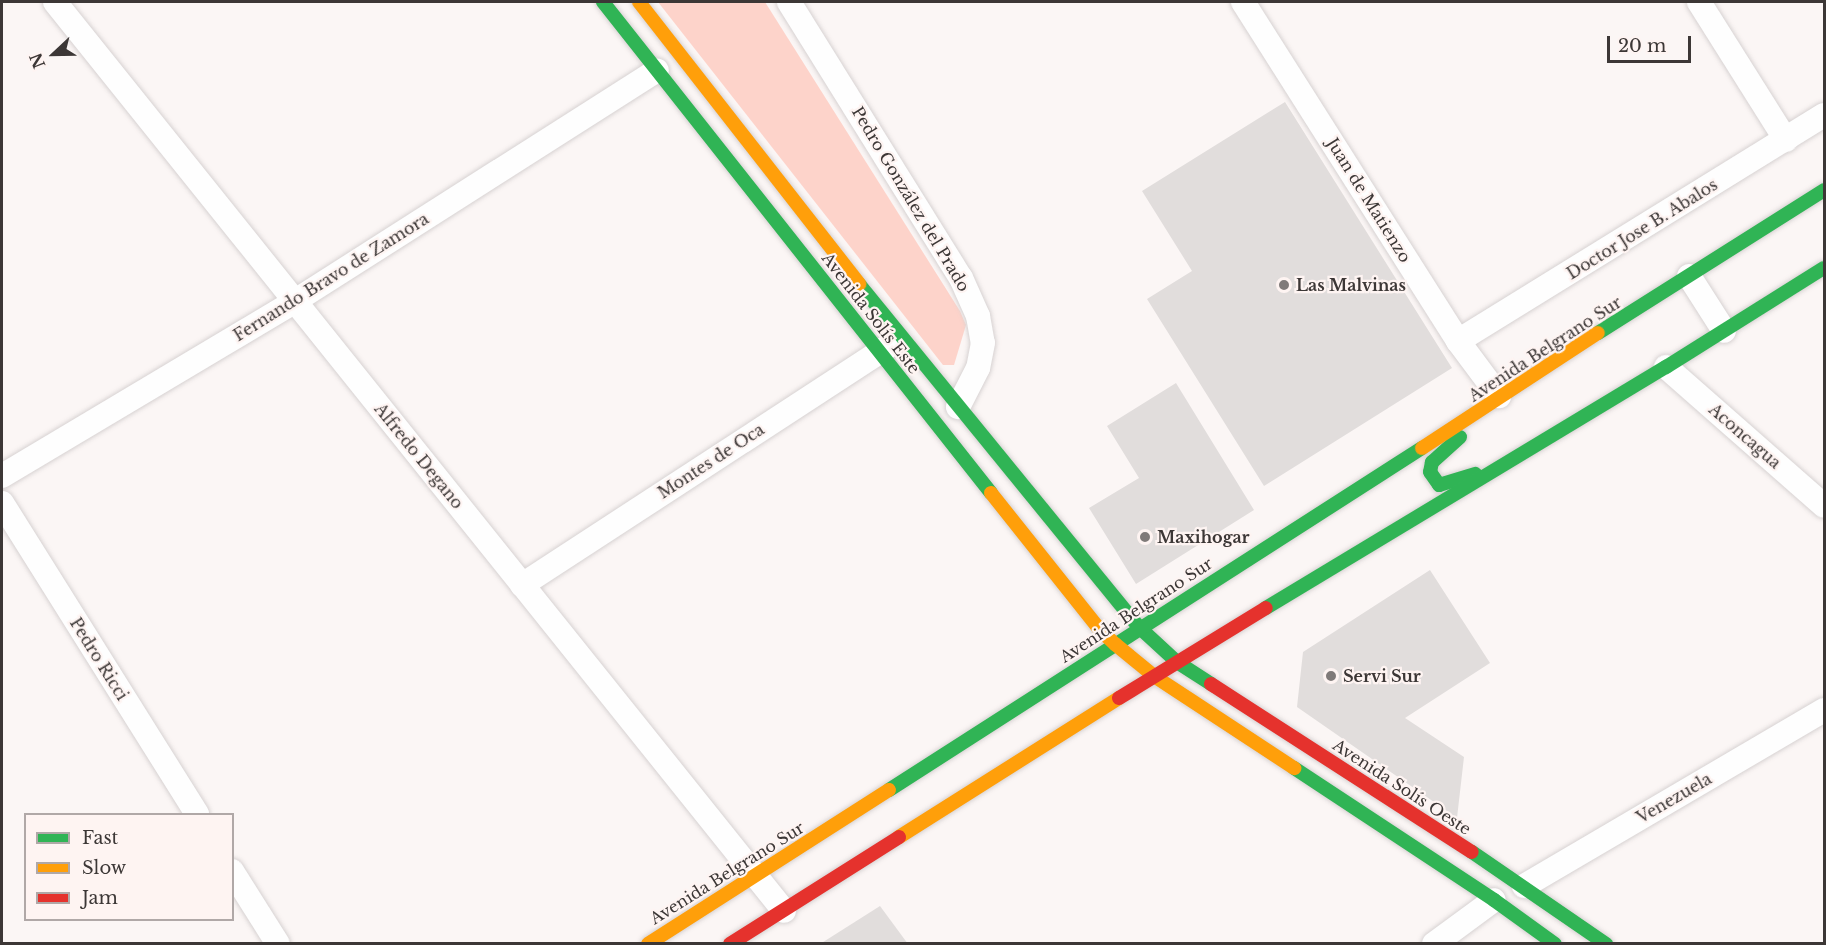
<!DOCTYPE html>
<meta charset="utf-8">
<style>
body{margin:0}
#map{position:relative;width:1826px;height:945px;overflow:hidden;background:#fbf6f5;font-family:"Libre Baskerville",serif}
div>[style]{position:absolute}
.green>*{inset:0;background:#fdd3ca}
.building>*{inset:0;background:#e1dddc}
.roads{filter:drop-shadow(0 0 2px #d7d2d2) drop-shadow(0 0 2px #d7d2d2)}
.street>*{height:24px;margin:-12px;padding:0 12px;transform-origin:12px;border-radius:12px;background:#fefefe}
.fast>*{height:14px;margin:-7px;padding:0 7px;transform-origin:7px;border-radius:7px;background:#30b455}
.slow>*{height:14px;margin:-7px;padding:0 7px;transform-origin:7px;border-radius:7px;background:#ff9f0a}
.jam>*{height:14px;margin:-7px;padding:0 7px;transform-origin:7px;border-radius:7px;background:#e5322d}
.dots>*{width:16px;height:16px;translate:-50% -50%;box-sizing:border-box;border:3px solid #fef4f2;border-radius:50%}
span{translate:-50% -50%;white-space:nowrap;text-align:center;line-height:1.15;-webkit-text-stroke:4.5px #fef4f2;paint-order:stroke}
.street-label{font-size:16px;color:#3c3736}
.poi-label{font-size:16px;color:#3c3736;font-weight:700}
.left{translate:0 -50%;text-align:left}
.frame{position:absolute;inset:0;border:3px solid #3c3736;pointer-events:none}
.legend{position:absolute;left:24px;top:813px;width:210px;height:108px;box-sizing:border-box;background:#fef4f2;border:2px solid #b0a8a7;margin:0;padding:8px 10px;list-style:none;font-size:18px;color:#3c3736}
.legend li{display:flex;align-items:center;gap:12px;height:30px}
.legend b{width:30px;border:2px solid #b0a8a7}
.north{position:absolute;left:24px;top:24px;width:60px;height:60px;-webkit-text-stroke:4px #fef4f2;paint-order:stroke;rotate:248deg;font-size:16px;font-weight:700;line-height:24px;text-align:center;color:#3c3736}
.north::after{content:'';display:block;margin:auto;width:21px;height:27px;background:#3c3736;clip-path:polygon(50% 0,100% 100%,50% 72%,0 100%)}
.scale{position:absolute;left:1607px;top:36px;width:84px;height:27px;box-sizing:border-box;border:3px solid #3c3736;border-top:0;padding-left:8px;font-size:18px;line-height:21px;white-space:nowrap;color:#3c3736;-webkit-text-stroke:4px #fef4f2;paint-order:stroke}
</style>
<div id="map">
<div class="green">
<i style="clip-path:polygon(658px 2px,765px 2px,960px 311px,966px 325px,954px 365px,943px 365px)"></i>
</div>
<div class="building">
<i style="clip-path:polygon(1285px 102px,1452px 368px,1264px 486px,1147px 299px,1192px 271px,1142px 191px)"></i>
<i style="clip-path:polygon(1176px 383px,1254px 510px,1136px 584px,1089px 508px,1139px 478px,1107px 426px)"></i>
<i style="clip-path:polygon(1430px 570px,1490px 663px,1405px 718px,1464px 757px,1457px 818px,1297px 707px,1303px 652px)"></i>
<i style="clip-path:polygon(880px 906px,908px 944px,820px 944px)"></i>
</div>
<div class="roads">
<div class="street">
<i style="left:55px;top:2px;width:1165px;rotate:51.27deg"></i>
<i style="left:789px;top:2px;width:325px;rotate:58.1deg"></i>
<i style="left:961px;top:278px;width:42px;rotate:65.9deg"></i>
<i style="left:978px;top:316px;width:27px;rotate:80deg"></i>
<i style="left:983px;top:343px;width:25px;rotate:101deg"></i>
<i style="left:978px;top:368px;width:44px;rotate:117.1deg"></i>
<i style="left:1243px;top:2px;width:401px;rotate:57.6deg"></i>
<i style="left:1458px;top:341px;width:69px;rotate:53.3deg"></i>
<i style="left:1699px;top:2px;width:163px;rotate:57.8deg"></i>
<i style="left:1689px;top:276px;width:65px;rotate:57.5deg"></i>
<i style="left:1458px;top:341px;width:430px;rotate:-31.7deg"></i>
<i style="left:1666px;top:367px;width:210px;rotate:41.3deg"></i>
<i style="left:2px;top:476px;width:341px;rotate:-30.8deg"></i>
<i style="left:295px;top:301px;width:429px;rotate:-32.5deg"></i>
<i style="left:2px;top:503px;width:367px;rotate:57.9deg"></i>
<i style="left:522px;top:585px;width:441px;rotate:-33.1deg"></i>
<i style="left:232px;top:871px;width:86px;rotate:57.8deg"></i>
<i style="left:1524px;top:886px;width:348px;rotate:-30.4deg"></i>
<i style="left:1434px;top:944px;width:74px;rotate:-36.3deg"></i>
</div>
<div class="fast">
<i style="left:603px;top:2px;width:626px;rotate:51.68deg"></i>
<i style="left:859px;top:284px;width:444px;rotate:50.8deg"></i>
<i style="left:1140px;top:628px;width:50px;rotate:42.6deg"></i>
<i style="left:1177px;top:662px;width:40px;rotate:32.9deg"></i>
<i style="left:1598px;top:333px;width:267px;rotate:-32.3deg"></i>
<i style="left:1460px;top:437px;width:38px;rotate:138deg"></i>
<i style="left:1432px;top:462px;width:10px;rotate:101deg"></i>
<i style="left:1430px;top:472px;width:16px;rotate:55deg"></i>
<i style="left:1439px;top:485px;width:38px;rotate:-17deg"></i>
<i style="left:1266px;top:608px;width:467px;rotate:-31.1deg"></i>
<i style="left:1666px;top:367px;width:186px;rotate:-32.1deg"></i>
<i style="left:1294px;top:768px;width:240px;rotate:33.4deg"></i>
<i style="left:1494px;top:900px;width:75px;rotate:35.8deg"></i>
<i style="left:889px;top:790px;width:633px;rotate:-32.69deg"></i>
<i style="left:1472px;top:852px;width:163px;rotate:34.5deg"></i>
</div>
<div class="slow">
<i style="left:639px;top:2px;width:358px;rotate:52deg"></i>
<i style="left:1422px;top:448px;width:210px;rotate:-33.2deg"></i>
<i style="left:991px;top:493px;width:175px;rotate:51.5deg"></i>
<i style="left:1100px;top:630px;width:21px;rotate:43deg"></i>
<i style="left:1115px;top:644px;width:50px;rotate:39.4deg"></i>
<i style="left:1154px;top:676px;width:168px;rotate:33.3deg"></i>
<i style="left:899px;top:837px;width:260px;rotate:-32.3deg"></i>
<i style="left:648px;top:944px;width:286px;rotate:-32.6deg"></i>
</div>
<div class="jam">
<i style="left:1211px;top:684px;width:310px;rotate:32.8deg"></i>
<i style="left:1119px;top:698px;width:172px;rotate:-31.5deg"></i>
<i style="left:730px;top:944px;width:200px;rotate:-32.3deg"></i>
</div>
</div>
<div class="dots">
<i style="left:1284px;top:285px;background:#7f7a79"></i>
<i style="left:1145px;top:537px;background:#7f7a79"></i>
<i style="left:1331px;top:676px;background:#7f7a79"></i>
</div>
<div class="street-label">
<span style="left:911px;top:199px;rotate:59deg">Pedro González del Prado</span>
<span style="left:1369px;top:200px;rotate:58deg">Juan de Matienzo</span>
<span style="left:1642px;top:229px;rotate:-32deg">Doctor Jose B. Abalos</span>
<span style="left:331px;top:277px;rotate:-32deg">Fernando Bravo de Zamora</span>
<span style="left:871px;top:313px;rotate:52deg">Avenida Solís Este</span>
<span style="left:1545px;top:349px;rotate:-33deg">Avenida Belgrano Sur</span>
<span style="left:1745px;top:436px;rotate:41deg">Aconcagua</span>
<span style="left:419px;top:456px;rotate:51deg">Alfredo Degano</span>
<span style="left:711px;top:461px;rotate:-33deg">Montes de Oca</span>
<span style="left:1136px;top:610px;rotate:-33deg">Avenida Belgrano Sur</span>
<span style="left:99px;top:659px;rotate:58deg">Pedro Ricci</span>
<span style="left:1402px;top:787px;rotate:33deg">Avenida Solís Oeste</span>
<span style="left:1674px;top:798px;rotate:-30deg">Venezuela</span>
<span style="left:727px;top:873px;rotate:-32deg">Avenida Belgrano Sur</span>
</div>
<div class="poi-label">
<span class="left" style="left:1296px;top:285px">Las Malvinas</span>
<span class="left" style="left:1157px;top:537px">Maxihogar</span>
<span class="left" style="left:1343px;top:676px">Servi Sur</span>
</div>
<div class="frame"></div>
<ul class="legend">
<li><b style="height:8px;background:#30b455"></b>Fast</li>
<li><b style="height:8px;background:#ff9f0a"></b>Slow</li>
<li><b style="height:8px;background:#e5322d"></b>Jam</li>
</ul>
<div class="north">N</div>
<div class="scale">20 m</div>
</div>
